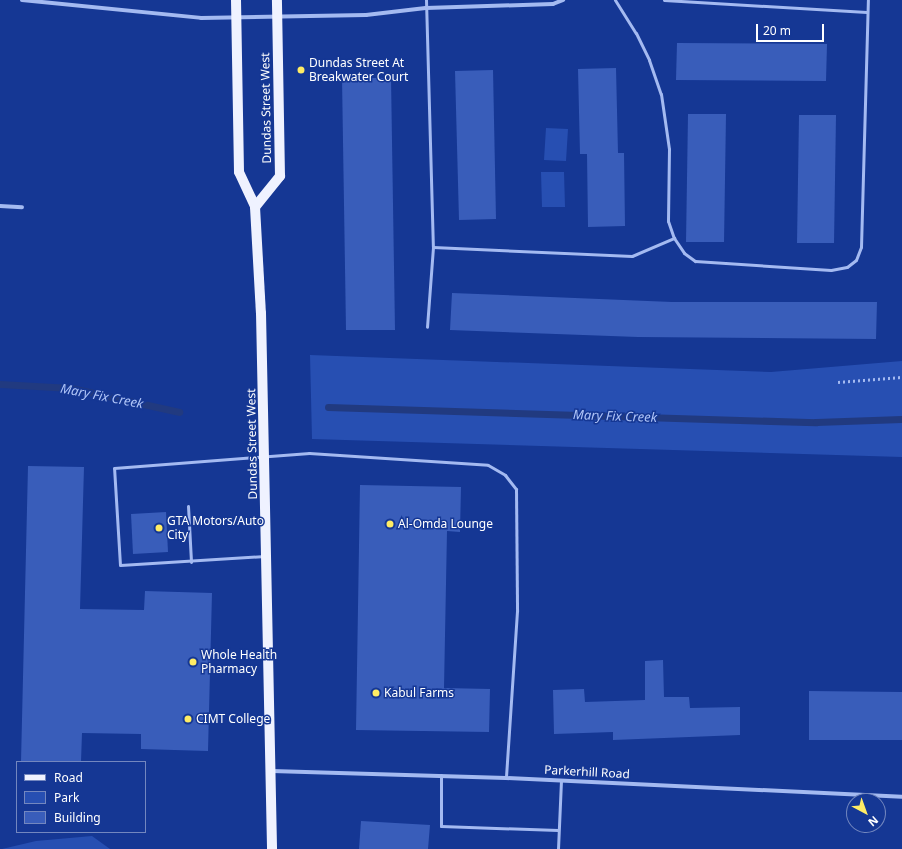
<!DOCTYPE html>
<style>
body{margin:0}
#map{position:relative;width:902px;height:849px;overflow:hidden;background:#153794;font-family:"Noto Sans",sans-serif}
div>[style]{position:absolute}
.green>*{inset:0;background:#274fb2}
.stream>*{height:7px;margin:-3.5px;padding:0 3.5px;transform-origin:3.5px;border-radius:3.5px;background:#213a80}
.building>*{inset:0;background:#395dba}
.path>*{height:2.5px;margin-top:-1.25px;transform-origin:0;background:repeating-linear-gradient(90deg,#a4baf1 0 2px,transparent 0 5px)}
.lane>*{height:3px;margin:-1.5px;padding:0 1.5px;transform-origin:1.5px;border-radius:1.5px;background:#a4baf1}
.street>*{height:4px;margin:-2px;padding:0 2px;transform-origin:2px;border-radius:2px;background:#a4baf1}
.primary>*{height:10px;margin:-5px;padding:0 5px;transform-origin:5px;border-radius:5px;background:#eff2ff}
.dots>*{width:11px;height:11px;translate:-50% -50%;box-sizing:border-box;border:2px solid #153794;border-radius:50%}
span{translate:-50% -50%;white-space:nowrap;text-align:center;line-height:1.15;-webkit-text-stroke:3px #153794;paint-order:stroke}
.poi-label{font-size:12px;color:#fff}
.left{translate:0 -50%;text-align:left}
.street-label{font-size:12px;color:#fff}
.water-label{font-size:13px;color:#b0c5f8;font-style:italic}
.legend{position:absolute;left:16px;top:761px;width:130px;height:72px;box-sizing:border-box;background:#153794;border:1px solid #7387bf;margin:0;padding:5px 7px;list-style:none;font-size:12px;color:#fff}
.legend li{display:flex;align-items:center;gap:8px;height:20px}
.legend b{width:20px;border:1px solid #7387bf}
.north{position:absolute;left:846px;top:793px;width:40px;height:40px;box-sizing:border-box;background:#153794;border:1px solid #7387bf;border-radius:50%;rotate:139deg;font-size:11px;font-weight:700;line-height:16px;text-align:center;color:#fff}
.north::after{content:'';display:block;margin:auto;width:14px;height:18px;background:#ffec65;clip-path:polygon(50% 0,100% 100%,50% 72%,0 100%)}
.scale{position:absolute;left:756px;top:24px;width:68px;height:18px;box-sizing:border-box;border:2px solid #fff;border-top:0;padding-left:5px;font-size:12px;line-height:14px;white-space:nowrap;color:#fff;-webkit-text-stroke:3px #153794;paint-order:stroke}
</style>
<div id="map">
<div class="green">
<i style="clip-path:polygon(546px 128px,568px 129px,566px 161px,544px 160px)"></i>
<i style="clip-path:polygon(541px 172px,564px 172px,565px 207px,542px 207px)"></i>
<i style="clip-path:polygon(310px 355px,771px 372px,902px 361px,902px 457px,312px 439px)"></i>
<i style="clip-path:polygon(92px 836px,110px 849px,2px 849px,36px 841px)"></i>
</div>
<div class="stream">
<i style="left:0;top:384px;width:71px;rotate:3.2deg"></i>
<i style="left:71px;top:388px;width:111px;rotate:12.5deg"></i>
<i style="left:328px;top:407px;width:488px;rotate:1.8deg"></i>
<i style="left:816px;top:422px;width:86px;rotate:-2deg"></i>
</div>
<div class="building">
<i style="clip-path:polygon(677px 43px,827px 44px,826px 81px,676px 80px)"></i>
<i style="clip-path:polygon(616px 68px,618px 153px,624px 153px,625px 226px,588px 227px,587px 154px,580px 154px,578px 69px)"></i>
<i style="clip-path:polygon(493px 70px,496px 219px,459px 220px,455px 71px)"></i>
<i style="clip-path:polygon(342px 78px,391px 78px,395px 330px,346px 330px)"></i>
<i style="clip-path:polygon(688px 114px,726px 114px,724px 242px,686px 242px)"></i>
<i style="clip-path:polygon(799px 115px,836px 115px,834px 243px,797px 243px)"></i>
<i style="clip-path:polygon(452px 293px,672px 302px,877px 302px,876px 339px,638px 337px,450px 330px)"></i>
<i style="clip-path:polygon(28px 466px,84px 467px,80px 609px,144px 610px,145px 591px,212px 593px,208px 751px,141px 749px,141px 734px,82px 733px,81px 762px,21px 762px)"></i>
<i style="clip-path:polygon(360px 485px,461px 487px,460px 532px,447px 531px,444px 688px,490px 689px,489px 732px,356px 730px)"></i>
<i style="clip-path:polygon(166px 512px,168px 552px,133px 554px,131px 514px)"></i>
<i style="clip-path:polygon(663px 660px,664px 697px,689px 697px,690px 708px,740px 707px,740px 735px,613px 740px,613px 732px,554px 734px,553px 690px,584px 689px,585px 702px,645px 700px,645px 661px)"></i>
<i style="clip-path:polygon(809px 691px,902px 692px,902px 740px,809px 740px)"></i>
<i style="clip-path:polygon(361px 821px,430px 825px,428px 849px,359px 849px)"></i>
</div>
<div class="path">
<i style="left:838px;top:382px;width:64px;rotate:-4.5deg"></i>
</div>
<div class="lane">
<i style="left:426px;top:0;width:247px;rotate:88.4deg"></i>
<i style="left:433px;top:247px;width:80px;rotate:94.3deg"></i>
<i style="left:615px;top:0;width:39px;rotate:58deg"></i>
<i style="left:636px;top:33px;width:30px;rotate:64deg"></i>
<i style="left:649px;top:60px;width:36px;rotate:71deg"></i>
<i style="left:661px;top:94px;width:56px;rotate:81.7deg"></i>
<i style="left:669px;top:149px;width:72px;rotate:90.8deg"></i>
<i style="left:668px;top:221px;width:18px;rotate:71deg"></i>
<i style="left:674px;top:238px;width:18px;rotate:56deg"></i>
<i style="left:684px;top:253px;width:14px;rotate:36deg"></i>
<i style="left:695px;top:261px;width:136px;rotate:3.8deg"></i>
<i style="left:831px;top:270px;width:16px;rotate:-11deg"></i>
<i style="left:847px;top:267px;width:11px;rotate:-38deg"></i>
<i style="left:856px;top:260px;width:14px;rotate:-69deg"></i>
<i style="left:861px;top:247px;width:247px;rotate:-88.4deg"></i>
<i style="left:664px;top:0;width:203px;rotate:3.4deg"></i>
<i style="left:433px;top:247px;width:199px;rotate:2.6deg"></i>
<i style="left:632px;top:256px;width:46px;rotate:-23.2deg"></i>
<i style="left:188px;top:506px;width:56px;rotate:86.9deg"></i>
<i style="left:265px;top:556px;width:145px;rotate:176.4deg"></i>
<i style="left:120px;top:565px;width:97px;rotate:-93.5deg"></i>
<i style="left:114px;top:468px;width:196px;rotate:-4.4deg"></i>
<i style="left:309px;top:453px;width:179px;rotate:3.8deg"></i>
<i style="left:488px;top:465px;width:20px;rotate:30deg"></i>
<i style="left:505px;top:475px;width:18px;rotate:52deg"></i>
<i style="left:516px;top:489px;width:122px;rotate:89.5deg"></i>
<i style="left:517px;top:611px;width:167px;rotate:93.8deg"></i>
<i style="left:441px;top:775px;width:51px;rotate:90deg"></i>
<i style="left:441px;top:826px;width:117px;rotate:2deg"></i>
<i style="left:558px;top:849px;width:68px;rotate:-87.5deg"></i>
</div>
<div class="street">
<i style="left:22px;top:0;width:180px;rotate:5.7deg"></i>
<i style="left:201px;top:18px;width:165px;rotate:-1deg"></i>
<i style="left:366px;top:15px;width:60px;rotate:-6.7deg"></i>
<i style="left:426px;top:8px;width:127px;rotate:-1.8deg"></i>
<i style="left:553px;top:4px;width:11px;rotate:-22deg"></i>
<i style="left:0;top:206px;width:22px;rotate:3deg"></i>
<i style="left:272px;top:771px;width:234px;rotate:1.7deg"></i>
<i style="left:506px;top:778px;width:396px;rotate:2.7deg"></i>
</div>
<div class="primary">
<i style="left:236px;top:0;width:172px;rotate:89deg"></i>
<i style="left:239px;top:172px;width:38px;rotate:65deg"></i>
<i style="left:255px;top:207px;width:106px;rotate:86.8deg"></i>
<i style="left:261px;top:313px;width:536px;rotate:88.82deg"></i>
<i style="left:255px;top:207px;width:40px;rotate:-51deg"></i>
<i style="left:280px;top:176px;width:176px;rotate:-91deg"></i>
</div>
<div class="dots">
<i style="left:301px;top:70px;background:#ffec65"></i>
<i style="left:390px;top:524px;background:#ffec65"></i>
<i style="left:159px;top:528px;background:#ffec65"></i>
<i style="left:193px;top:662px;background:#ffec65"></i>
<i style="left:376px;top:693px;background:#ffec65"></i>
<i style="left:188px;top:719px;background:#ffec65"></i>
</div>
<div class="poi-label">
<span class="left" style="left:309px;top:70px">Dundas Street At<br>Breakwater Court</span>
<span class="left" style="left:167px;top:528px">GTA Motors/Auto<br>City</span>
<span class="left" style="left:398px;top:524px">Al-Omda Lounge</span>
<span class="left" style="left:201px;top:662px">Whole Health<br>Pharmacy</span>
<span class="left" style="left:384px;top:693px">Kabul Farms</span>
<span class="left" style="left:196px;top:719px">CIMT College</span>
</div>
<div class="street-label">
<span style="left:266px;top:108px;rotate:-91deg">Dundas Street West</span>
<span style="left:252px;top:444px;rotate:-91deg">Dundas Street West</span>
<span style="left:587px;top:772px;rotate:3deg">Parkerhill Road</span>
</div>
<div class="water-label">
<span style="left:102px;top:396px;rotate:11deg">Mary Fix Creek</span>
<span style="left:615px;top:416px;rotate:2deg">Mary Fix Creek</span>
</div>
<ul class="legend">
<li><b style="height:5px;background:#eff2ff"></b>Road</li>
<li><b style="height:11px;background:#274fb2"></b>Park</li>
<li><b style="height:11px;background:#395dba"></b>Building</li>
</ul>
<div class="north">N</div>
<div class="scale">20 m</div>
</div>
